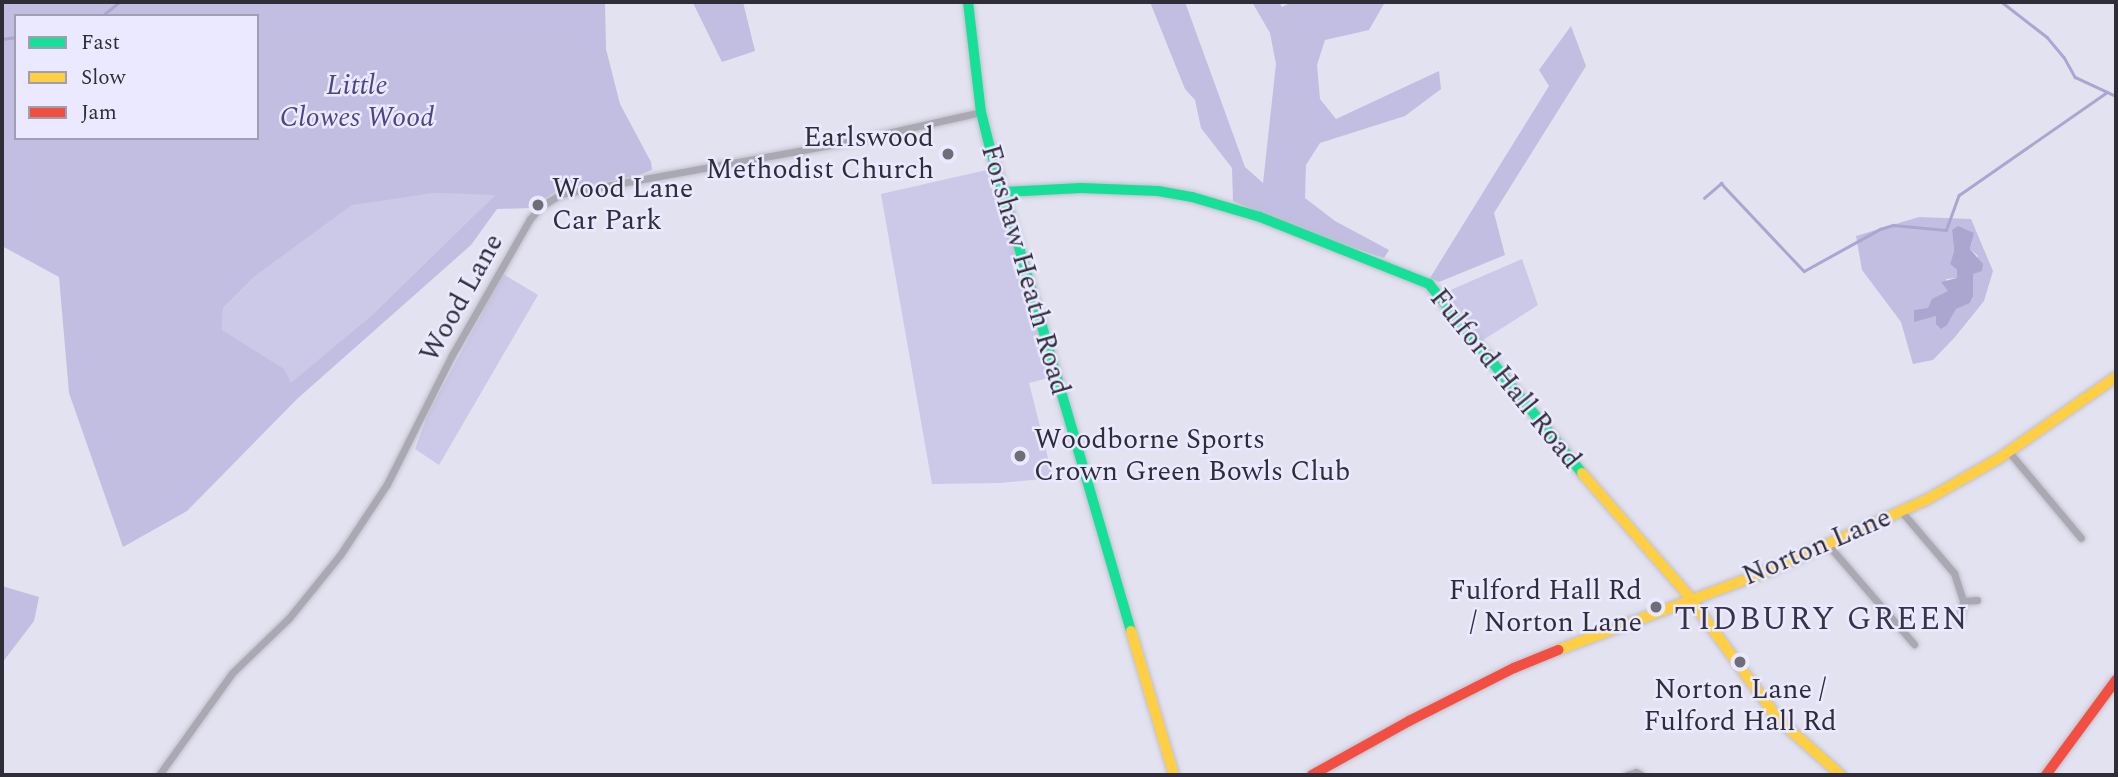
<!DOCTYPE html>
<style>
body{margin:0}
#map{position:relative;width:2118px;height:777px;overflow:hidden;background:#e3e2f0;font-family:Spectral,serif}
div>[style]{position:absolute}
.green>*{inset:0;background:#cbc8e8}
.forest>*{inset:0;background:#c1bee2}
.water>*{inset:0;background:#aba6d0}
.stream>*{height:2.5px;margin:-1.25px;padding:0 1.25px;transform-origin:1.25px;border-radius:1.25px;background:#aba6d0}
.roads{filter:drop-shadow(0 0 2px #c0bfca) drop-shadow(0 0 2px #c0bfca)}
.street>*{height:7px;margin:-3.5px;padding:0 3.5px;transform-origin:3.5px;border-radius:3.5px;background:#a9a8b3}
.fast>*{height:10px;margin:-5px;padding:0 5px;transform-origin:5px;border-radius:5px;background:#16e098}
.slow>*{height:10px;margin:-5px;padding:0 5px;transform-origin:5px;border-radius:5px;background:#ffcf43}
.jam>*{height:10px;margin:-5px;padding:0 5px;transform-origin:5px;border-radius:5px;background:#f24e42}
.dots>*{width:19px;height:19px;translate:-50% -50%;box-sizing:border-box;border:4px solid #ebe9ff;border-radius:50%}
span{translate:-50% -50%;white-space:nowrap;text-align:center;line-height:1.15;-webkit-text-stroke:5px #ebe9ff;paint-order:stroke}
.park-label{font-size:28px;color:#4f4486;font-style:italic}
.poi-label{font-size:28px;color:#2f2e38}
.right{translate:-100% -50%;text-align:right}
.left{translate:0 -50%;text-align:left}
.street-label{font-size:28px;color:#2f2e38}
.quarter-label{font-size:32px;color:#363448;letter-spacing:2px}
.frame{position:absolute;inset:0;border:4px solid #2f2e38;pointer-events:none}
.legend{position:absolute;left:14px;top:14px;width:245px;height:126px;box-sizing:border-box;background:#ebe9ff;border:2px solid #a09eaf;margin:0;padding:9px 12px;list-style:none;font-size:21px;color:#2f2e38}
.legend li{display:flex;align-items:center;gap:14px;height:35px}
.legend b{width:35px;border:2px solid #a09eaf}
</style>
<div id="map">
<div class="green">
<i style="clip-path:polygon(991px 169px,1052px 377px,1029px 383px,1053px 478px,999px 483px,932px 484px,881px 194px)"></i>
<i style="clip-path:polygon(435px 193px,496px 194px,372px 315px,291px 384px,222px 330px,223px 308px,254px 277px,353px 204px)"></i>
<i style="clip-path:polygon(1522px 259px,1538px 305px,1480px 342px,1446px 292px)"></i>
<i style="clip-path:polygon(503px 274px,538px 295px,439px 465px,415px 449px,428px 414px)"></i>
</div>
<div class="forest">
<i style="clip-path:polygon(evenodd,2px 2px,605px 2px,606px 49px,620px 104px,651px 162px,652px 170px,636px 176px,558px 190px,531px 208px,497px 209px,471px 245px,297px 399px,187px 511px,123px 547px,69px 393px,59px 277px,2px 246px,2px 2px,16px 16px,257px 16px,257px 138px,16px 138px,16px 16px,2px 2px,435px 193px,495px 195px,372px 315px,291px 383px,284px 369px,222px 330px,223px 308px,254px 277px,352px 205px,435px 193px)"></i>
<i style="clip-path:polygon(689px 2px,743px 2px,755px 51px,722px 62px,693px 3px)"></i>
<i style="clip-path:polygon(1150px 2px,1185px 2px,1245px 167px,1263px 183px,1276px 64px,1270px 33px,1252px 2px,1279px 2px,1282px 7px,1292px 2px,1385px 2px,1369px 30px,1325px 40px,1317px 65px,1320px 99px,1336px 119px,1439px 71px,1441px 89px,1405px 116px,1320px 143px,1306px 165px,1305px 198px,1335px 221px,1389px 250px,1384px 258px,1292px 227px,1233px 201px,1232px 168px,1201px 128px,1195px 100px,1185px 89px)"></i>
<i style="clip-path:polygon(1571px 26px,1586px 66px,1494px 213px,1505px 255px,1439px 282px,1430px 278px,1549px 86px,1539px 70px)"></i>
<i style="clip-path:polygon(evenodd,1919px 217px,1971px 219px,1993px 271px,1984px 301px,1955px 337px,1933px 360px,1913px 364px,1901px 322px,1862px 270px,1856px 236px,1919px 217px,1952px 230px,1972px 242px,1970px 249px,1978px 256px,1973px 274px,1973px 298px,1970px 303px,1956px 308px,1950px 320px,1936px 316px,1919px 318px,1949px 291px,1946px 279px,1957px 278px,1957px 270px,1950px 264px,1954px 251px,1952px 230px)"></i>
<i style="clip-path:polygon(2px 586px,39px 597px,34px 621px,2px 663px)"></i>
</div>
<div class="water">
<i style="clip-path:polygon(1958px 226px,1974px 233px,1970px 249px,1983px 264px,1982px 271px,1973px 274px,1973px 297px,1970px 303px,1956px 309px,1947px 325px,1941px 329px,1936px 324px,1936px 316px,1914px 322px,1914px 310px,1928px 308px,1932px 299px,1948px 291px,1941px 282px,1957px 278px,1957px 270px,1950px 264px,1954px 251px,1952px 230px)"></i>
</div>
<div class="stream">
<i style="left:2002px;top:2px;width:57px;rotate:37.9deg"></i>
<i style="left:2047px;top:37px;width:26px;rotate:50deg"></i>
<i style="left:2064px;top:57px;width:23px;rotate:61deg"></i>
<i style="left:2075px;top:77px;width:45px;rotate:24.9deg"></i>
<i style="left:102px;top:16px;width:22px;rotate:-39deg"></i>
<i style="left:2px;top:39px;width:14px;rotate:-8deg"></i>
<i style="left:1704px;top:198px;width:23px;rotate:-41deg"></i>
<i style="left:1721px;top:183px;width:121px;rotate:46.7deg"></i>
<i style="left:1804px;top:271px;width:87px;rotate:-28.9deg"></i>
<i style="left:1880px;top:229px;width:14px;rotate:-17deg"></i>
<i style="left:1893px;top:225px;width:53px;rotate:5.4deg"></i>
<i style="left:1946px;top:230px;width:37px;rotate:-70deg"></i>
<i style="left:1959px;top:195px;width:179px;rotate:-34.8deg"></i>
</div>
<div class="roads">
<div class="street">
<i style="left:2009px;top:452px;width:112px;rotate:50.1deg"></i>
<i style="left:1901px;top:511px;width:82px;rotate:49.5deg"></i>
<i style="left:1954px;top:573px;width:29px;rotate:72deg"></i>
<i style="left:1963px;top:601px;width:21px;rotate:101deg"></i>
<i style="left:1829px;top:546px;width:130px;rotate:49.1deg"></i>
<i style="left:1963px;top:601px;width:14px;rotate:-4deg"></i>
<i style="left:159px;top:775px;width:125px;rotate:-54.4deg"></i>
<i style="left:232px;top:673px;width:79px;rotate:-44deg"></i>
<i style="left:289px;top:618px;width:81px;rotate:-51deg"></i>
<i style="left:340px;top:555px;width:85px;rotate:-56.5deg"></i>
<i style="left:387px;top:484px;width:144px;rotate:-63.3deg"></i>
<i style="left:452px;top:355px;width:157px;rotate:-60.2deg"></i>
<i style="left:530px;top:219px;width:16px;rotate:-50deg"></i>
<i style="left:540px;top:207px;width:25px;rotate:-32deg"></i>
<i style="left:561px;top:194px;width:291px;rotate:-10.3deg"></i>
<i style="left:847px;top:142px;width:137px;rotate:-12.6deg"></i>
<i style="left:1627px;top:775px;width:9px;rotate:-18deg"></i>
<i style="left:1636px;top:772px;width:6px;rotate:31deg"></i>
</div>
<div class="fast">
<i style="left:968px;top:2px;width:111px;rotate:83.3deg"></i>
<i style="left:981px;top:112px;width:37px;rotate:76deg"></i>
<i style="left:990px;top:148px;width:503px;rotate:73.73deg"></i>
<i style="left:1004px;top:192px;width:77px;rotate:-3deg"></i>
<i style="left:1081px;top:188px;width:77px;rotate:2.2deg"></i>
<i style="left:1158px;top:191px;width:35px;rotate:10deg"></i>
<i style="left:1192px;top:197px;width:71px;rotate:16.4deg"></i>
<i style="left:1260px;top:217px;width:182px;rotate:21.6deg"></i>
<i style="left:1429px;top:284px;width:243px;rotate:51deg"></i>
</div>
<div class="slow">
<i style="left:1582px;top:473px;width:160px;rotate:49deg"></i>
<i style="left:1687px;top:594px;width:156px;rotate:53.9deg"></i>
<i style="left:1779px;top:720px;width:83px;rotate:41.6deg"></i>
<i style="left:1131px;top:631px;width:150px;rotate:73.4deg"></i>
<i style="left:1558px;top:650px;width:230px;rotate:-20.6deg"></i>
<i style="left:1773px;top:569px;width:168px;rotate:-24.3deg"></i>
<i style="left:1926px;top:500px;width:83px;rotate:-29.7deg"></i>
<i style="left:1998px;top:459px;width:144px;rotate:-34.8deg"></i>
</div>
<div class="jam">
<i style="left:1312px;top:775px;width:111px;rotate:-29.1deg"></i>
<i style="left:1409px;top:721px;width:118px;rotate:-26.8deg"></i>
<i style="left:1514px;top:668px;width:48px;rotate:-22.2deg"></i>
<i style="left:2046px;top:775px;width:118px;rotate:-53.6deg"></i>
</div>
</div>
<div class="dots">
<i style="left:948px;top:154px;background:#6e6d78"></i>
<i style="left:538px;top:205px;background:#6e6d78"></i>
<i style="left:1020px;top:456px;background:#6e6d78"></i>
<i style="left:1656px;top:607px;background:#6e6d78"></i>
<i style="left:1740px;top:662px;background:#6e6d78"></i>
</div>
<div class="park-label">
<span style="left:357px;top:102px">Little<br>Clowes Wood</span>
</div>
<div class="poi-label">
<span class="right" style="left:934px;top:154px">Earlswood<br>Methodist Church</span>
<span class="left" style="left:552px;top:205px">Wood Lane<br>Car Park</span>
<span class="left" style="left:1034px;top:456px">Woodborne Sports<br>Crown Green Bowls Club</span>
<span class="right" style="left:1642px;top:607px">Fulford Hall Rd<br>/ Norton Lane</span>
<span style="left:1740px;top:706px">Norton Lane /<br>Fulford Hall Rd</span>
</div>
<div class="street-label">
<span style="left:1025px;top:270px;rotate:74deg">Forshaw Heath Road</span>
<span style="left:462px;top:298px;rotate:-61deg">Wood Lane</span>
<span style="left:1505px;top:379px;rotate:51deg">Fulford Hall Road</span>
<span style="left:1817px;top:547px;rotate:-23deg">Norton Lane</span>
</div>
<div class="quarter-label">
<span style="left:1822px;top:620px">TIDBURY GREEN</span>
</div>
<div class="frame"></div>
<ul class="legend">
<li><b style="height:9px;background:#16e098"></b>Fast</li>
<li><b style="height:9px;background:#ffcf43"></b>Slow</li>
<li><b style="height:9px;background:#f24e42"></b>Jam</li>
</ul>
</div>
